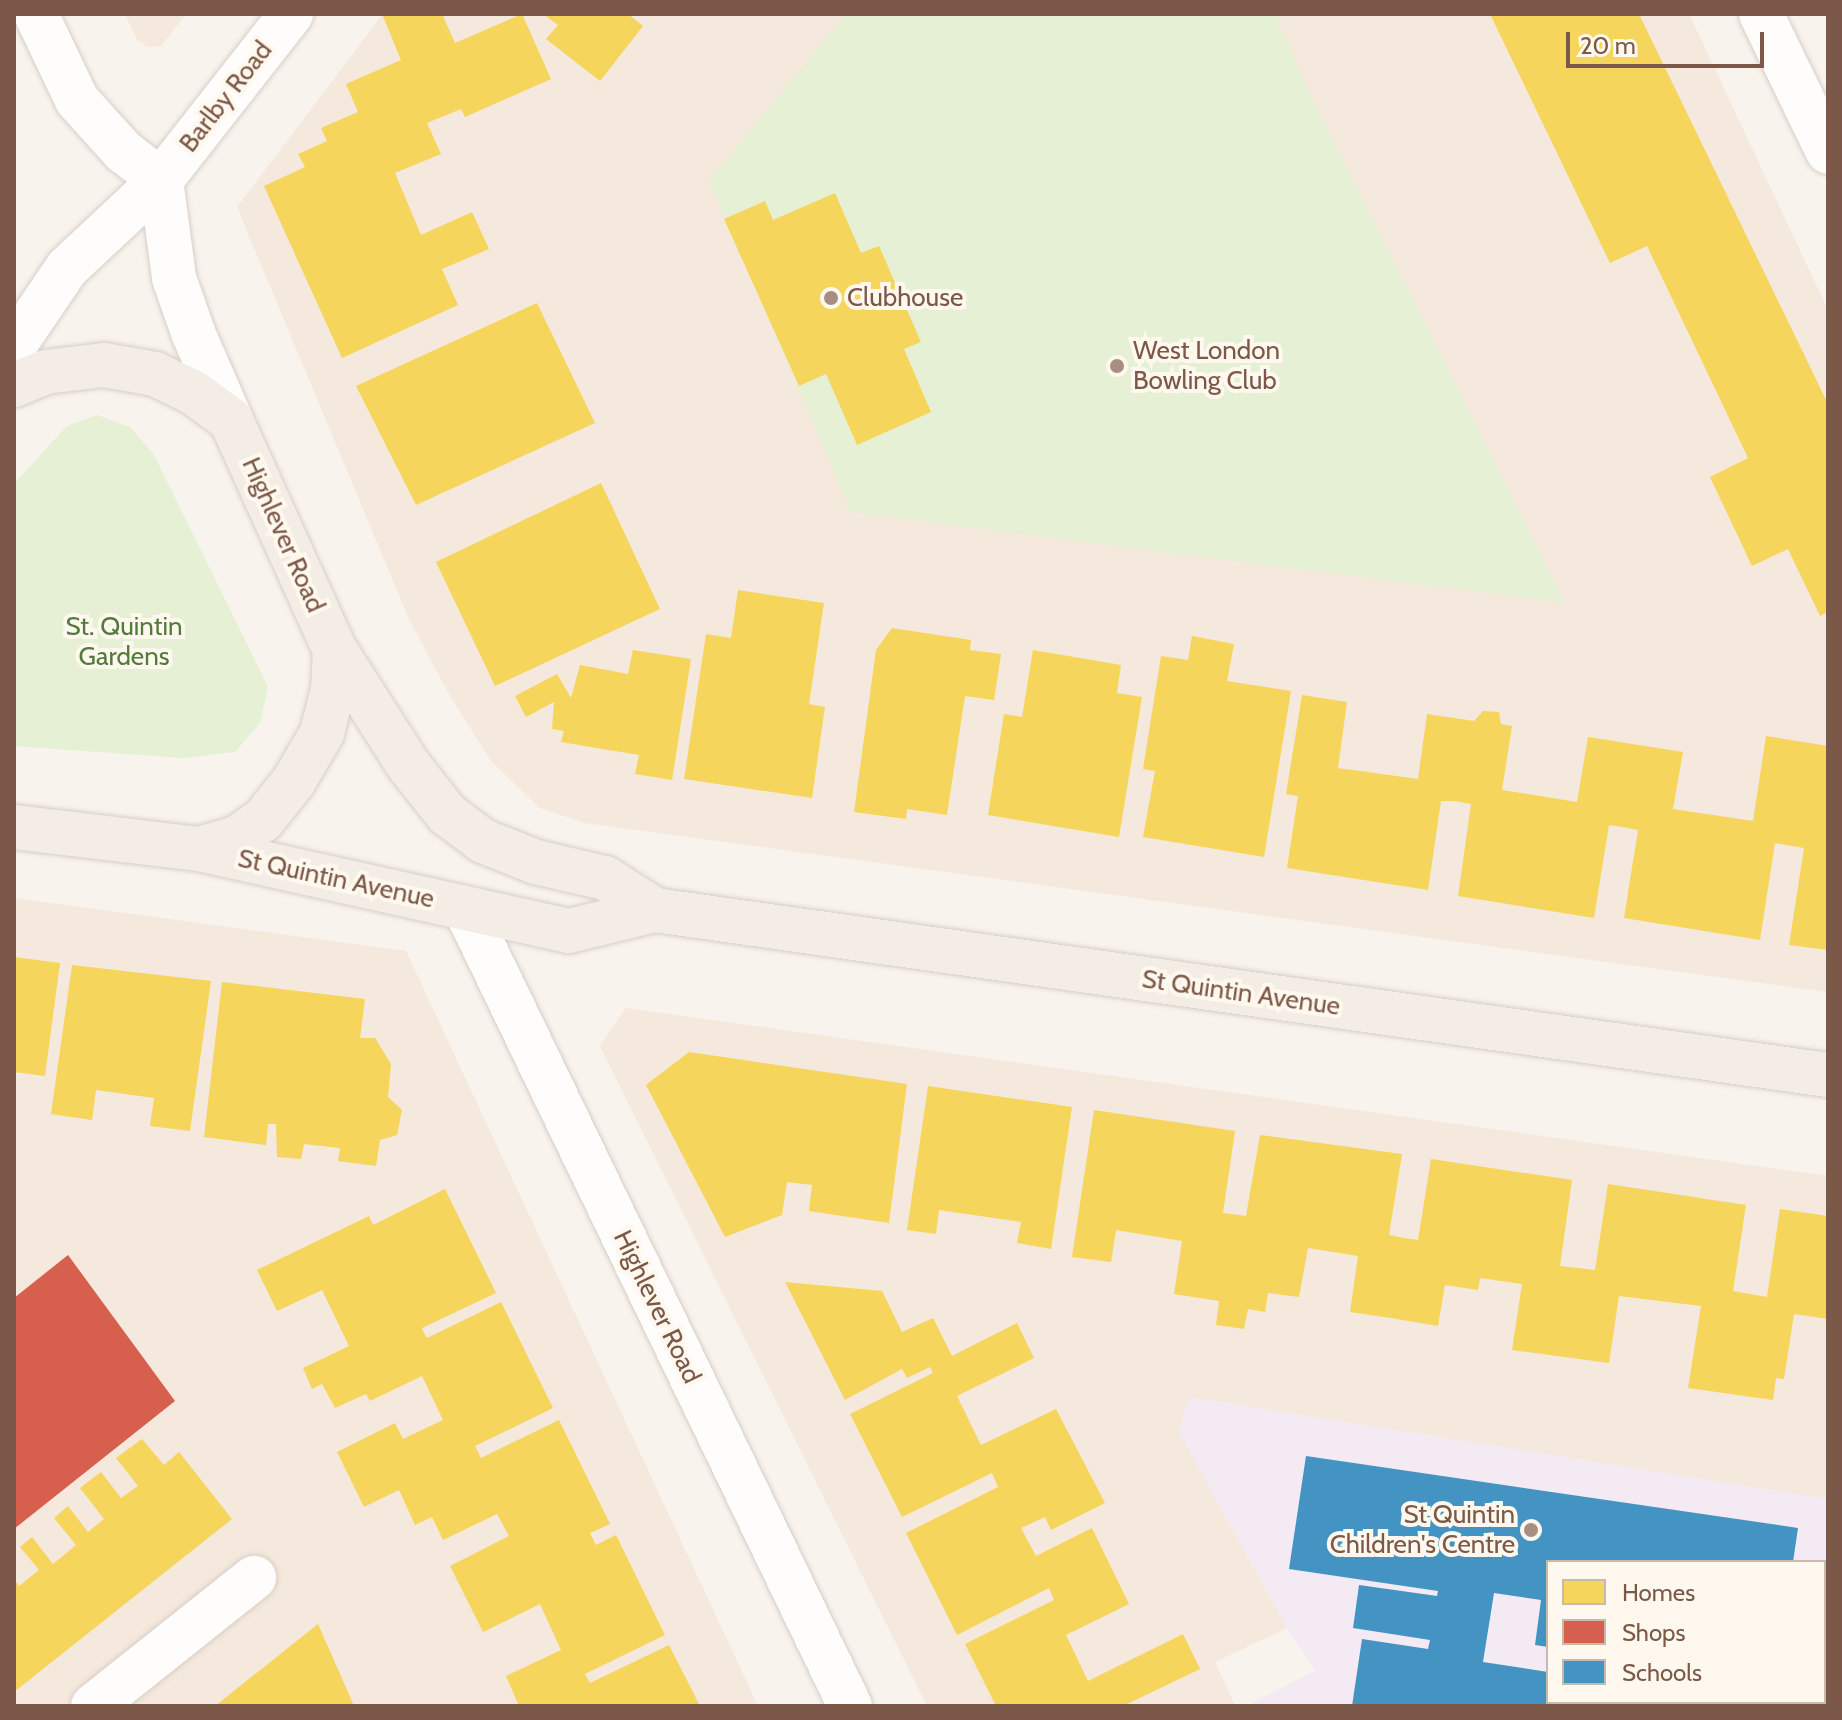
<!DOCTYPE html>
<style>
body{margin:0}
#map{position:relative;width:1842px;height:1720px;overflow:hidden;background:#f8f3ec;font-family:Cabin,sans-serif}
div>[style]{position:absolute}
.residential>*{inset:0;background:#f5e8dc}
.education>*{inset:0;background:#f4eaf4}
.green>*{inset:0;background:#e5f0d5}
.homes>*{inset:0;background:#f6d55c}
.shops>*{inset:0;background:#d6604d}
.schools>*{inset:0;background:#4393c3}
.roads{filter:drop-shadow(0 0 2px #d7cec8) drop-shadow(0 0 2px #d7cec8)}
.minor>*{height:44px;margin:-22px;padding:0 22px;transform-origin:22px;border-radius:22px;background:#fefdfc}
.major>*{height:44px;margin:-22px;padding:0 22px;transform-origin:22px;border-radius:22px;background:#f3ede5}
.dots>*{width:22px;height:22px;translate:-50% -50%;box-sizing:border-box;border:4px solid #fff8ee;border-radius:50%}
span{translate:-50% -50%;white-space:nowrap;text-align:center;line-height:1.15;-webkit-text-stroke:8px #fff8ee;paint-order:stroke}
.street-label{font-size:26px;color:#7b5848}
.poi-label{font-size:26px;color:#7b5848}
.left{translate:0 -50%;text-align:left}
.right{translate:-100% -50%;text-align:right}
.park-label{font-size:26px;color:#527b3c}
.frame{position:absolute;inset:0;border:16px solid #7b5848;pointer-events:none}
.legend{position:absolute;left:1546px;top:1560px;width:280px;height:144px;box-sizing:border-box;background:#fff8ee;border:2px solid #cab8ac;margin:0;padding:10px 14px;list-style:none;font-size:24px;color:#7b5848}
.legend li{display:flex;align-items:center;gap:16px;height:40px}
.legend b{width:40px;border:2px solid #cab8ac}
.scale{position:absolute;left:1566px;top:32px;width:198px;height:36px;box-sizing:border-box;border:4px solid #7b5848;border-top:0;padding-left:10px;font-size:24px;line-height:28px;white-space:nowrap;color:#7b5848;-webkit-text-stroke:6px #fff8ee;paint-order:stroke}
</style>
<div id="map">
<div class="residential">
<i style="clip-path:polygon(125px 14px,186px 14px,161px 46px,147px 47px,136px 38px)"></i>
<i style="clip-path:polygon(383px 14px,1689px 14px,1828px 310px,1828px 992px,585px 823px,540px 808px,491px 761px,449px 694px,409px 619px,237px 207px)"></i>
<i style="clip-path:polygon(14px 898px,406px 951px,758px 1706px,14px 1706px)"></i>
<i style="clip-path:polygon(626px 1008px,1828px 1176px,1828px 1499px,1179px 1432px,1287px 1628px,1215px 1662px,1235px 1706px,927px 1706px,600px 1046px)"></i>
</div>
<div class="education">
<i style="clip-path:polygon(1189px 1397px,1828px 1499px,1828px 1609px,1824px 1637px,1824px 1562px,1548px 1562px,1548px 1702px,1797px 1703px,1790px 1706px,1246px 1706px,1315px 1671px,1287px 1628px,1179px 1432px)"></i>
</div>
<div class="green">
<i style="clip-path:polygon(846px 14px,1275px 14px,1317px 109px,1565px 603px,851px 512px,709px 181px)"></i>
<i style="clip-path:polygon(97px 415px,130px 427px,154px 455px,268px 687px,260px 723px,235px 752px,183px 758px,14px 746px,14px 484px,67px 426px)"></i>
</div>
<div class="homes">
<i style="clip-path:polygon(382px 14px,442px 14px,455px 43px,522px 14px,551px 79px,465px 117px,461px 109px,427px 123px,441px 154px,395px 173px,421px 235px,472px 212px,489px 249px,442px 269px,458px 305px,342px 358px,264px 186px,305px 167px,298px 154px,327px 141px,321px 128px,358px 112px,346px 84px,401px 60px)"></i>
<i style="clip-path:polygon(543px 14px,628px 14px,643px 26px,600px 81px,546px 39px,558px 25px)"></i>
<i style="clip-path:polygon(1490px 14px,1639px 14px,1828px 404px,1828px 612px,1820px 616px,1788px 549px,1752px 566px,1710px 477px,1748px 458px,1647px 246px,1610px 263px)"></i>
<i style="clip-path:polygon(835px 193px,861px 253px,879px 246px,921px 342px,904px 349px,931px 412px,857px 445px,826px 374px,799px 386px,724px 219px,765px 201px,773px 220px)"></i>
<i style="clip-path:polygon(537px 303px,595px 423px,416px 505px,356px 386px)"></i>
<i style="clip-path:polygon(601px 483px,660px 609px,495px 686px,436px 562px)"></i>
<i style="clip-path:polygon(738px 590px,824px 603px,809px 704px,825px 707px,812px 798px,684px 779px,706px 634px,731px 638px)"></i>
<i style="clip-path:polygon(892px 628px,971px 640px,970px 650px,1001px 654px,994px 700px,965px 696px,947px 815px,907px 809px,906px 819px,854px 812px,876px 650px)"></i>
<i style="clip-path:polygon(1192px 636px,1234px 644px,1227px 681px,1291px 691px,1264px 857px,1143px 837px,1155px 771px,1143px 769px,1161px 656px,1188px 660px)"></i>
<i style="clip-path:polygon(633px 650px,691px 659px,672px 780px,635px 774px,639px 755px,561px 742px,564px 731px,552px 729px,554px 702px,526px 717px,515px 696px,557px 674px,571px 698px,580px 665px,628px 674px)"></i>
<i style="clip-path:polygon(1033px 650px,1121px 665px,1117px 693px,1142px 697px,1119px 837px,988px 815px,1004px 714px,1022px 717px)"></i>
<i style="clip-path:polygon(1302px 695px,1347px 702px,1338px 768px,1418px 779px,1427px 714px,1474px 721px,1483px 711px,1499px 712px,1501px 724px,1512px 726px,1502px 790px,1577px 802px,1588px 737px,1683px 752px,1673px 809px,1753px 821px,1766px 736px,1828px 746px,1828px 950px,1789px 945px,1804px 848px,1775px 843px,1760px 940px,1624px 918px,1638px 830px,1622px 827px,1609px 825px,1594px 918px,1458px 896px,1471px 804px,1456px 801px,1441px 801px,1428px 890px,1287px 868px,1298px 796px,1286px 794px)"></i>
<i style="clip-path:polygon(14px 957px,60px 963px,45px 1076px,14px 1072px)"></i>
<i style="clip-path:polygon(72px 965px,211px 981px,190px 1131px,150px 1126px,154px 1098px,96px 1090px,92px 1120px,51px 1114px)"></i>
<i style="clip-path:polygon(222px 982px,365px 999px,360px 1038px,375px 1038px,391px 1064px,388px 1097px,402px 1110px,397px 1135px,380px 1140px,376px 1166px,338px 1161px,340px 1148px,304px 1144px,301px 1159px,277px 1157px,276px 1124px,268px 1124px,266px 1145px,204px 1137px)"></i>
<i style="clip-path:polygon(689px 1052px,907px 1084px,889px 1223px,809px 1211px,812px 1185px,787px 1182px,782px 1215px,725px 1237px,646px 1085px)"></i>
<i style="clip-path:polygon(928px 1086px,1072px 1107px,1051px 1249px,1017px 1243px,1021px 1222px,939px 1210px,936px 1234px,907px 1230px)"></i>
<i style="clip-path:polygon(1094px 1110px,1235px 1131px,1223px 1213px,1246px 1216px,1260px 1135px,1402px 1154px,1389px 1235px,1404px 1238px,1418px 1240px,1431px 1159px,1572px 1180px,1560px 1266px,1595px 1270px,1608px 1184px,1746px 1205px,1733px 1291px,1767px 1297px,1780px 1209px,1828px 1216px,1828px 1319px,1794px 1314px,1784px 1379px,1776px 1378px,1773px 1400px,1688px 1388px,1701px 1306px,1619px 1296px,1609px 1363px,1512px 1350px,1522px 1284px,1480px 1278px,1478px 1290px,1445px 1285px,1438px 1326px,1391px 1318px,1350px 1312px,1358px 1256px,1308px 1248px,1299px 1297px,1268px 1293px,1265px 1312px,1248px 1309px,1244px 1329px,1216px 1325px,1219px 1301px,1174px 1294px,1182px 1241px,1116px 1230px,1111px 1262px,1072px 1257px)"></i>
<i style="clip-path:polygon(445px 1189px,496px 1293px,422px 1328px,425px 1335px,427px 1338px,501px 1302px,553px 1408px,475px 1446px,481px 1458px,559px 1420px,610px 1524px,590px 1533px,596px 1545px,616px 1535px,665px 1635px,585px 1674px,590px 1683px,669px 1645px,700px 1706px,519px 1706px,506px 1676px,561px 1650px,540px 1604px,483px 1632px,450px 1566px,509px 1536px,497px 1514px,443px 1540px,432px 1517px,415px 1525px,399px 1490px,364px 1507px,337px 1452px,395px 1423px,403px 1439px,443px 1420px,422px 1376px,370px 1401px,366px 1394px,335px 1408px,322px 1384px,312px 1389px,303px 1368px,349px 1346px,322px 1290px,277px 1311px,257px 1270px,369px 1216px,373px 1225px)"></i>
<i style="clip-path:polygon(785px 1282px,882px 1291px,902px 1332px,933px 1318px,952px 1356px,1017px 1323px,1034px 1358px,957px 1396px,981px 1445px,1056px 1409px,1105px 1503px,1051px 1530px,1045px 1517px,1021px 1528px,1036px 1556px,1092px 1528px,1129px 1604px,1066px 1635px,1088px 1681px,1183px 1634px,1200px 1669px,1123px 1706px,996px 1706px,965px 1644px,1054px 1600px,1049px 1588px,957px 1635px,906px 1533px,998px 1487px,992px 1473px,902px 1517px,850px 1414px,933px 1373px,930px 1367px,907px 1378px,902px 1369px,845px 1400px)"></i>
<i style="clip-path:polygon(142px 1439px,164px 1465px,179px 1452px,232px 1519px,14px 1692px,14px 1579px,19px 1586px,39px 1570px,20px 1547px,32px 1537px,53px 1564px,76px 1545px,54px 1518px,68px 1506px,88px 1532px,104px 1519px,80px 1488px,101px 1472px,121px 1498px,138px 1486px,116px 1458px)"></i>
<i style="clip-path:polygon(318px 1624px,354px 1706px,215px 1706px)"></i>
</div>
<div class="shops">
<i style="clip-path:polygon(68px 1255px,175px 1401px,14px 1529px,14px 1298px)"></i>
</div>
<div class="schools">
<i style="clip-path:polygon(1306px 1456px,1798px 1528px,1793px 1562px,1548px 1562px,1548px 1647px,1535px 1645px,1541px 1600px,1494px 1593px,1483px 1662px,1548px 1672px,1548px 1706px,1352px 1706px,1362px 1639px,1428px 1649px,1430px 1640px,1353px 1628px,1359px 1585px,1437px 1596px,1438px 1591px,1289px 1569px)"></i>
</div>
<div class="roads">
<div class="minor">
<i style="left:36px;top:14px;width:95px;rotate:64.5deg"></i>
<i style="left:77px;top:100px;width:70px;rotate:47.9deg"></i>
<i style="left:124px;top:152px;width:46px;rotate:37.1deg"></i>
<i style="left:161px;top:180px;width:99px;rotate:82.4deg"></i>
<i style="left:174px;top:278px;width:60px;rotate:70.7deg"></i>
<i style="left:194px;top:335px;width:93px;rotate:66.5deg"></i>
<i style="left:1761px;top:14px;width:153px;rotate:64.1deg"></i>
<i style="left:14px;top:346px;width:94px;rotate:-55.8deg"></i>
<i style="left:67px;top:268px;width:129px;rotate:-43.1deg"></i>
<i style="left:161px;top:180px;width:211px;rotate:-51.9deg"></i>
<i style="left:465px;top:908px;width:886px;rotate:64.24deg"></i>
<i style="left:93px;top:1706px;width:206px;rotate:-38.5deg"></i>
</div>
<div class="major">
<i style="left:14px;top:385px;width:35px;rotate:-22deg"></i>
<i style="left:46px;top:372px;width:58px;rotate:-6.9deg"></i>
<i style="left:104px;top:365px;width:52px;rotate:10deg"></i>
<i style="left:155px;top:374px;width:43px;rotate:26deg"></i>
<i style="left:194px;top:393px;width:46px;rotate:36.1deg"></i>
<i style="left:231px;top:420px;width:252px;rotate:65.7deg"></i>
<i style="left:335px;top:650px;width:138px;rotate:57.5deg"></i>
<i style="left:409px;top:766px;width:61px;rotate:51.6deg"></i>
<i style="left:447px;top:814px;width:45px;rotate:36.9deg"></i>
<i style="left:483px;top:841px;width:57px;rotate:21.6deg"></i>
<i style="left:536px;top:862px;width:71px;rotate:13.1deg"></i>
<i style="left:605px;top:878px;width:59px;rotate:32.6deg"></i>
<i style="left:14px;top:827px;width:186px;rotate:6.8deg"></i>
<i style="left:199px;top:849px;width:379px;rotate:12.5deg"></i>
<i style="left:569px;top:931px;width:89px;rotate:-13.7deg"></i>
<i style="left:655px;top:910px;width:1185px;rotate:8.01deg"></i>
<i style="left:199px;top:849px;width:40px;rotate:-16deg"></i>
<i style="left:237px;top:838px;width:32px;rotate:-35deg"></i>
<i style="left:263px;top:820px;width:50px;rotate:-51.5deg"></i>
<i style="left:294px;top:781px;width:56px;rotate:-59.7deg"></i>
<i style="left:322px;top:733px;width:45px;rotate:-76deg"></i>
<i style="left:333px;top:689px;width:39px;rotate:-87deg"></i>
</div>
</div>
<div class="dots">
<i style="left:831px;top:298px;background:#a78e81"></i>
<i style="left:1117px;top:366px;background:#a78e81"></i>
<i style="left:1531px;top:1530px;background:#a78e81"></i>
</div>
<div class="street-label">
<span style="left:226px;top:97px;rotate:-52deg">Barlby Road</span>
<span style="left:283px;top:535px;rotate:66deg">Highlever Road</span>
<span style="left:336px;top:879px;rotate:12deg">St Quintin Avenue</span>
<span style="left:1241px;top:993px;rotate:8deg">St Quintin Avenue</span>
<span style="left:657px;top:1307px;rotate:64deg">Highlever Road</span>
</div>
<div class="poi-label">
<span class="left" style="left:847px;top:298px">Clubhouse</span>
<span class="left" style="left:1133px;top:366px">West London<br>Bowling Club</span>
<span class="right" style="left:1515px;top:1530px">St Quintin<br>Children's Centre</span>
</div>
<div class="park-label">
<span style="left:124px;top:642px">St. Quintin<br>Gardens</span>
</div>
<div class="frame"></div>
<ul class="legend">
<li><b style="height:22px;background:#f6d55c"></b>Homes</li>
<li><b style="height:22px;background:#d6604d"></b>Shops</li>
<li><b style="height:22px;background:#4393c3"></b>Schools</li>
</ul>
<div class="scale">20 m</div>
</div>
